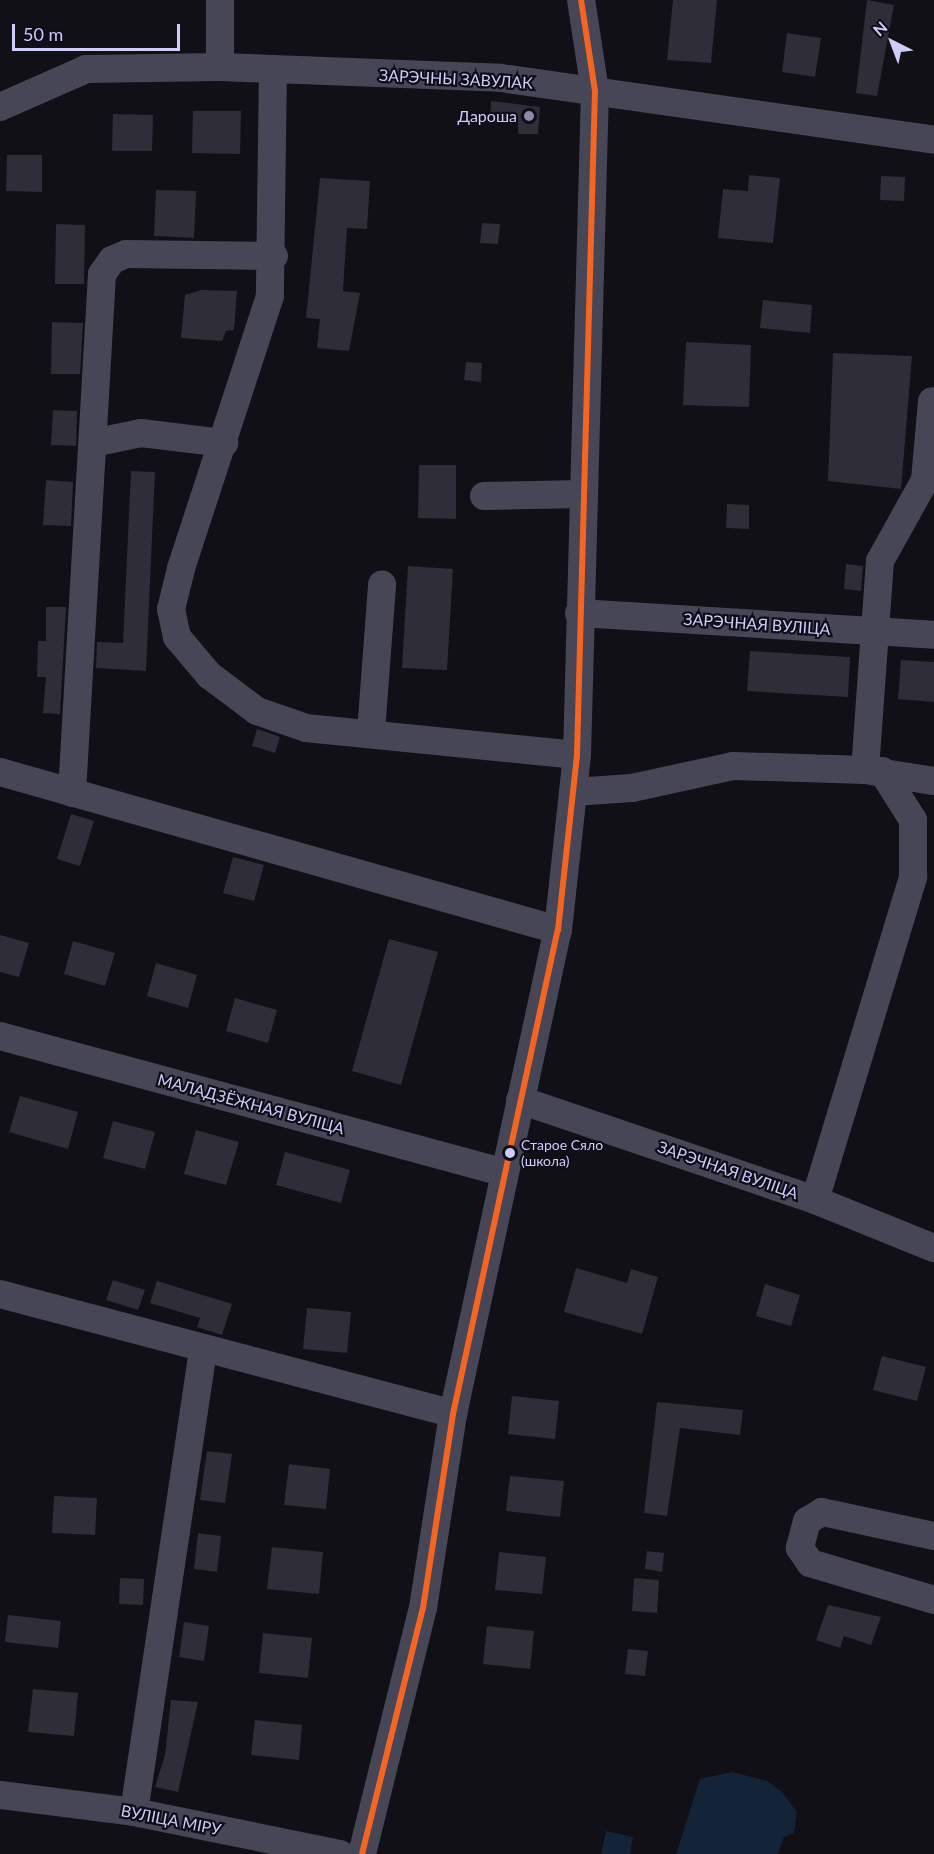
<!DOCTYPE html>
<meta charset="utf-8">
<style>
body{margin:0}
#map{position:relative;width:934px;height:1854px;overflow:hidden;background:#101016;font-family:Lato,sans-serif}
div>[style]{position:absolute}
.water>*{inset:0;background:#132439}
.building>*{inset:0;background:#2e2d38}
.minor>*{height:28px;margin:-14px;padding:0 14px;transform-origin:14px;border-radius:14px;background:#464656}
.bus-1>*{height:6px;margin:-3px;padding:0 3px;transform-origin:3px;border-radius:3px;background:#f26522}
.dots>*{width:16px;height:16px;translate:-50% -50%;box-sizing:border-box;border:3px solid #0e0d19;border-radius:50%}
span{translate:-50% -50%;white-space:nowrap;text-align:center;line-height:1.15;-webkit-text-stroke:4.5px #0e0d19;paint-order:stroke}
.bus-label{font-size:14px;color:#ceccf8}
.left{translate:0 -50%;text-align:left}
.street-label{font-size:16px;color:#ceccf8}
.poi-label{font-size:16px;color:#ceccf8}
.right{translate:-100% -50%;text-align:right}
.north{position:absolute;left:862px;top:12px;width:60px;height:60px;-webkit-text-stroke:4px #0e0d19;paint-order:stroke;rotate:318deg;font-size:16px;font-weight:700;line-height:24px;text-align:center;color:#ceccf8}
.north::after{content:'';display:block;margin:auto;width:21px;height:27px;background:#ceccf8;clip-path:polygon(50% 0,100% 100%,50% 72%,0 100%)}
.scale{position:absolute;left:12px;top:24px;width:168px;height:27px;box-sizing:border-box;border:3px solid #ceccf8;border-top:0;padding-left:8px;font-size:18px;line-height:21px;white-space:nowrap;color:#ceccf8;-webkit-text-stroke:4px #0e0d19;paint-order:stroke}
</style>
<div id="map">
<div class="water">
<i style="clip-path:polygon(732px 1772px,767px 1781px,782px 1792px,797px 1812px,794px 1833px,784px 1837px,778px 1854px,676px 1854px,700px 1779px)"></i>
<i style="clip-path:polygon(606px 1831px,633px 1837px,630px 1854px,601px 1854px)"></i>
</div>
<div class="building">
<i style="clip-path:polygon(673px 0,717px 0,711px 63px,667px 60px)"></i>
<i style="clip-path:polygon(867px 0,894px 5px,877px 96px,856px 93px)"></i>
<i style="clip-path:polygon(787px 33px,821px 38px,815px 77px,782px 72px)"></i>
<i style="clip-path:polygon(491px 101px,540px 107px,538px 134px,518px 134px,518px 124px,490px 122px)"></i>
<i style="clip-path:polygon(193px 111px,241px 111px,240px 154px,192px 153px)"></i>
<i style="clip-path:polygon(113px 114px,153px 115px,152px 151px,112px 151px)"></i>
<i style="clip-path:polygon(7px 155px,42px 155px,42px 192px,6px 191px)"></i>
<i style="clip-path:polygon(749px 175px,780px 178px,773px 243px,718px 238px,723px 189px,748px 191px)"></i>
<i style="clip-path:polygon(881px 176px,905px 177px,904px 201px,880px 200px)"></i>
<i style="clip-path:polygon(320px 178px,370px 181px,367px 229px,347px 228px,343px 291px,360px 293px,349px 351px,317px 348px,320px 319px,306px 318px)"></i>
<i style="clip-path:polygon(156px 190px,196px 191px,194px 238px,154px 236px)"></i>
<i style="clip-path:polygon(482px 223px,500px 224px,498px 244px,480px 243px)"></i>
<i style="clip-path:polygon(56px 224px,85px 225px,84px 284px,55px 284px)"></i>
<i style="clip-path:polygon(201px 290px,237px 291px,234px 330px,226px 331px,222px 341px,181px 338px,185px 295px)"></i>
<i style="clip-path:polygon(763px 300px,812px 305px,810px 333px,760px 328px)"></i>
<i style="clip-path:polygon(52px 322px,83px 323px,80px 374px,51px 374px)"></i>
<i style="clip-path:polygon(686px 342px,751px 345px,749px 407px,683px 405px)"></i>
<i style="clip-path:polygon(833px 353px,912px 356px,901px 489px,828px 481px)"></i>
<i style="clip-path:polygon(466px 362px,482px 363px,481px 382px,464px 380px)"></i>
<i style="clip-path:polygon(53px 410px,77px 411px,76px 446px,51px 445px)"></i>
<i style="clip-path:polygon(419px 465px,456px 465px,456px 519px,418px 518px)"></i>
<i style="clip-path:polygon(131px 471px,155px 472px,146px 671px,96px 668px,97px 642px,123px 643px)"></i>
<i style="clip-path:polygon(46px 480px,73px 482px,71px 526px,43px 525px)"></i>
<i style="clip-path:polygon(727px 504px,749px 505px,749px 529px,726px 528px)"></i>
<i style="clip-path:polygon(846px 564px,863px 566px,861px 591px,844px 589px)"></i>
<i style="clip-path:polygon(408px 566px,453px 569px,447px 670px,402px 668px)"></i>
<i style="clip-path:polygon(46px 607px,66px 607px,60px 714px,43px 713px,46px 677px,37px 677px,38px 641px,46px 641px)"></i>
<i style="clip-path:polygon(750px 651px,850px 657px,848px 697px,747px 691px)"></i>
<i style="clip-path:polygon(901px 660px,934px 662px,934px 702px,898px 699px)"></i>
<i style="clip-path:polygon(257px 729px,280px 737px,275px 753px,252px 746px)"></i>
<i style="clip-path:polygon(71px 814px,94px 821px,80px 866px,57px 859px)"></i>
<i style="clip-path:polygon(233px 857px,264px 865px,254px 901px,223px 893px)"></i>
<i style="clip-path:polygon(0 935px,29px 943px,19px 977px,0 972px)"></i>
<i style="clip-path:polygon(389px 939px,438px 952px,401px 1085px,352px 1071px)"></i>
<i style="clip-path:polygon(73px 941px,115px 953px,105px 986px,64px 974px)"></i>
<i style="clip-path:polygon(156px 963px,197px 975px,188px 1008px,147px 996px)"></i>
<i style="clip-path:polygon(235px 998px,277px 1010px,268px 1043px,226px 1031px)"></i>
<i style="clip-path:polygon(20px 1096px,78px 1112px,68px 1149px,9px 1132px)"></i>
<i style="clip-path:polygon(113px 1121px,155px 1132px,145px 1169px,103px 1158px)"></i>
<i style="clip-path:polygon(196px 1130px,239px 1142px,226px 1185px,184px 1174px)"></i>
<i style="clip-path:polygon(285px 1152px,350px 1170px,341px 1203px,276px 1185px)"></i>
<i style="clip-path:polygon(576px 1268px,627px 1283px,631px 1269px,658px 1277px,642px 1334px,564px 1312px)"></i>
<i style="clip-path:polygon(113px 1280px,145px 1290px,138px 1310px,106px 1300px)"></i>
<i style="clip-path:polygon(157px 1281px,232px 1304px,222px 1335px,197px 1327px,200px 1318px,150px 1303px)"></i>
<i style="clip-path:polygon(765px 1284px,800px 1295px,791px 1326px,756px 1316px)"></i>
<i style="clip-path:polygon(307px 1308px,351px 1312px,347px 1353px,303px 1349px)"></i>
<i style="clip-path:polygon(882px 1356px,926px 1367px,917px 1401px,873px 1390px)"></i>
<i style="clip-path:polygon(512px 1396px,559px 1401px,555px 1439px,508px 1434px)"></i>
<i style="clip-path:polygon(657px 1402px,743px 1410px,740px 1435px,680px 1428px,667px 1516px,644px 1513px)"></i>
<i style="clip-path:polygon(207px 1451px,232px 1454px,225px 1503px,200px 1500px)"></i>
<i style="clip-path:polygon(289px 1464px,330px 1469px,326px 1509px,284px 1505px)"></i>
<i style="clip-path:polygon(510px 1476px,564px 1481px,560px 1517px,506px 1511px)"></i>
<i style="clip-path:polygon(54px 1496px,97px 1498px,95px 1535px,52px 1533px)"></i>
<i style="clip-path:polygon(198px 1533px,221px 1536px,217px 1572px,194px 1569px)"></i>
<i style="clip-path:polygon(272px 1547px,323px 1552px,319px 1594px,267px 1589px)"></i>
<i style="clip-path:polygon(647px 1551px,664px 1553px,662px 1572px,645px 1569px)"></i>
<i style="clip-path:polygon(499px 1552px,546px 1557px,542px 1594px,495px 1590px)"></i>
<i style="clip-path:polygon(120px 1578px,144px 1579px,143px 1605px,119px 1604px)"></i>
<i style="clip-path:polygon(634px 1578px,659px 1580px,657px 1613px,632px 1611px)"></i>
<i style="clip-path:polygon(828px 1605px,881px 1617px,871px 1645px,844px 1636px,840px 1648px,816px 1640px)"></i>
<i style="clip-path:polygon(8px 1615px,61px 1621px,58px 1648px,5px 1642px)"></i>
<i style="clip-path:polygon(184px 1622px,209px 1626px,204px 1661px,179px 1657px)"></i>
<i style="clip-path:polygon(487px 1626px,534px 1631px,530px 1669px,483px 1664px)"></i>
<i style="clip-path:polygon(263px 1633px,312px 1638px,308px 1678px,259px 1673px)"></i>
<i style="clip-path:polygon(628px 1649px,648px 1651px,645px 1676px,625px 1674px)"></i>
<i style="clip-path:polygon(33px 1689px,78px 1693px,74px 1736px,28px 1732px)"></i>
<i style="clip-path:polygon(171px 1700px,198px 1702px,178px 1792px,155px 1787px,165px 1755px)"></i>
<i style="clip-path:polygon(255px 1720px,302px 1725px,299px 1760px,251px 1755px)"></i>
</div>
<div class="minor">
<i style="left:220px;top:0;width:67px;rotate:90deg"></i>
<i style="left:273px;top:69px;width:227px;rotate:90.8deg"></i>
<i style="left:270px;top:296px;width:287px;rotate:108.1deg"></i>
<i style="left:181px;top:569px;width:41px;rotate:104deg"></i>
<i style="left:171px;top:609px;width:29px;rotate:78deg"></i>
<i style="left:177px;top:637px;width:50px;rotate:49.9deg"></i>
<i style="left:209px;top:675px;width:60px;rotate:36.9deg"></i>
<i style="left:257px;top:711px;width:52px;rotate:19.1deg"></i>
<i style="left:306px;top:728px;width:272px;rotate:5.7deg"></i>
<i style="left:0;top:107px;width:94px;rotate:-23.8deg"></i>
<i style="left:86px;top:69px;width:134px;rotate:-0.9deg"></i>
<i style="left:220px;top:67px;width:281px;rotate:2.2deg"></i>
<i style="left:501px;top:78px;width:437px;rotate:8.1deg"></i>
<i style="left:93px;top:443px;width:49px;rotate:-11.8deg"></i>
<i style="left:141px;top:433px;width:84px;rotate:6.9deg"></i>
<i style="left:484px;top:496px;width:98px;rotate:-1.2deg"></i>
<i style="left:579px;top:613px;width:356px;rotate:3.5deg"></i>
<i style="left:371px;top:732px;width:148px;rotate:-85.7deg"></i>
<i style="left:865px;top:770px;width:210px;rotate:-85.9deg"></i>
<i style="left:880px;top:561px;width:93px;rotate:-60.9deg"></i>
<i style="left:925px;top:480px;width:79px;rotate:-84.9deg"></i>
<i style="left:0;top:772px;width:580px;rotate:15.81deg"></i>
<i style="left:573px;top:792px;width:59px;rotate:-3.9deg"></i>
<i style="left:632px;top:788px;width:103px;rotate:-12.3deg"></i>
<i style="left:733px;top:766px;width:132px;rotate:1.7deg"></i>
<i style="left:865px;top:770px;width:70px;rotate:9.1deg"></i>
<i style="left:72px;top:793px;width:520px;rotate:-86.69deg"></i>
<i style="left:102px;top:274px;width:17px;rotate:-54deg"></i>
<i style="left:112px;top:260px;width:15px;rotate:-23deg"></i>
<i style="left:126px;top:254px;width:148px;rotate:0.8deg"></i>
<i style="left:0;top:1036px;width:520px;rotate:15.16deg"></i>
<i style="left:520px;top:1100px;width:311px;rotate:18.7deg"></i>
<i style="left:815px;top:1200px;width:128px;rotate:22deg"></i>
<i style="left:815px;top:1200px;width:338px;rotate:-73.1deg"></i>
<i style="left:913px;top:877px;width:57px;rotate:-90deg"></i>
<i style="left:913px;top:820px;width:58px;rotate:-122.3deg"></i>
<i style="left:0;top:1294px;width:469px;rotate:14.8deg"></i>
<i style="left:934px;top:1536px;width:115px;rotate:-167.9deg"></i>
<i style="left:822px;top:1512px;width:17px;rotate:149deg"></i>
<i style="left:807px;top:1521px;width:28px;rotate:105deg"></i>
<i style="left:800px;top:1548px;width:18px;rotate:56deg"></i>
<i style="left:810px;top:1563px;width:129px;rotate:16.6deg"></i>
<i style="left:0;top:1795px;width:135px;rotate:7.2deg"></i>
<i style="left:134px;top:1812px;width:210px;rotate:11.5deg"></i>
<i style="left:134px;top:1812px;width:465px;rotate:-81.5deg"></i>
<i style="left:362px;top:1854px;width:253px;rotate:-76.1deg"></i>
<i style="left:423px;top:1608px;width:196px;rotate:-81.2deg"></i>
<i style="left:453px;top:1414px;width:495px;rotate:-77.8deg"></i>
<i style="left:558px;top:930px;width:176px;rotate:-83.8deg"></i>
<i style="left:577px;top:755px;width:664px;rotate:-88.45deg"></i>
<i style="left:595px;top:91px;width:92px;rotate:-98.7deg"></i>
</div>
<div class="bus-1">
<i style="left:362px;top:1854px;width:253px;rotate:-76.1deg"></i>
<i style="left:423px;top:1608px;width:196px;rotate:-81.2deg"></i>
<i style="left:453px;top:1414px;width:495px;rotate:-77.8deg"></i>
<i style="left:558px;top:930px;width:176px;rotate:-83.8deg"></i>
<i style="left:577px;top:755px;width:664px;rotate:-88.45deg"></i>
<i style="left:595px;top:91px;width:92px;rotate:-98.7deg"></i>
</div>
<div class="dots">
<i style="left:529px;top:116px;background:#8c8aa9"></i>
<i style="left:510px;top:1153px;background:#ceccf8"></i>
</div>
<div class="bus-label">
<span class="left" style="left:521px;top:1153px">Старое Сяло<br>(школа)</span>
</div>
<div class="street-label">
<span style="left:456px;top:79px;rotate:3deg">ЗАРЭЧНЫ ЗАВУЛАК</span>
<span style="left:757px;top:624px;rotate:4deg">ЗАРЭЧНАЯ ВУЛІЦА</span>
<span style="left:251px;top:1104px;rotate:15deg">МАЛАДЗЁЖНАЯ ВУЛІЦА</span>
<span style="left:728px;top:1170px;rotate:19deg">ЗАРЭЧНАЯ ВУЛІЦА</span>
<span style="left:171px;top:1820px;rotate:11deg">ВУЛІЦА МІРУ</span>
</div>
<div class="poi-label">
<span class="right" style="left:517px;top:116px">Дароша</span>
</div>
<div class="north">N</div>
<div class="scale">50 m</div>
</div>
